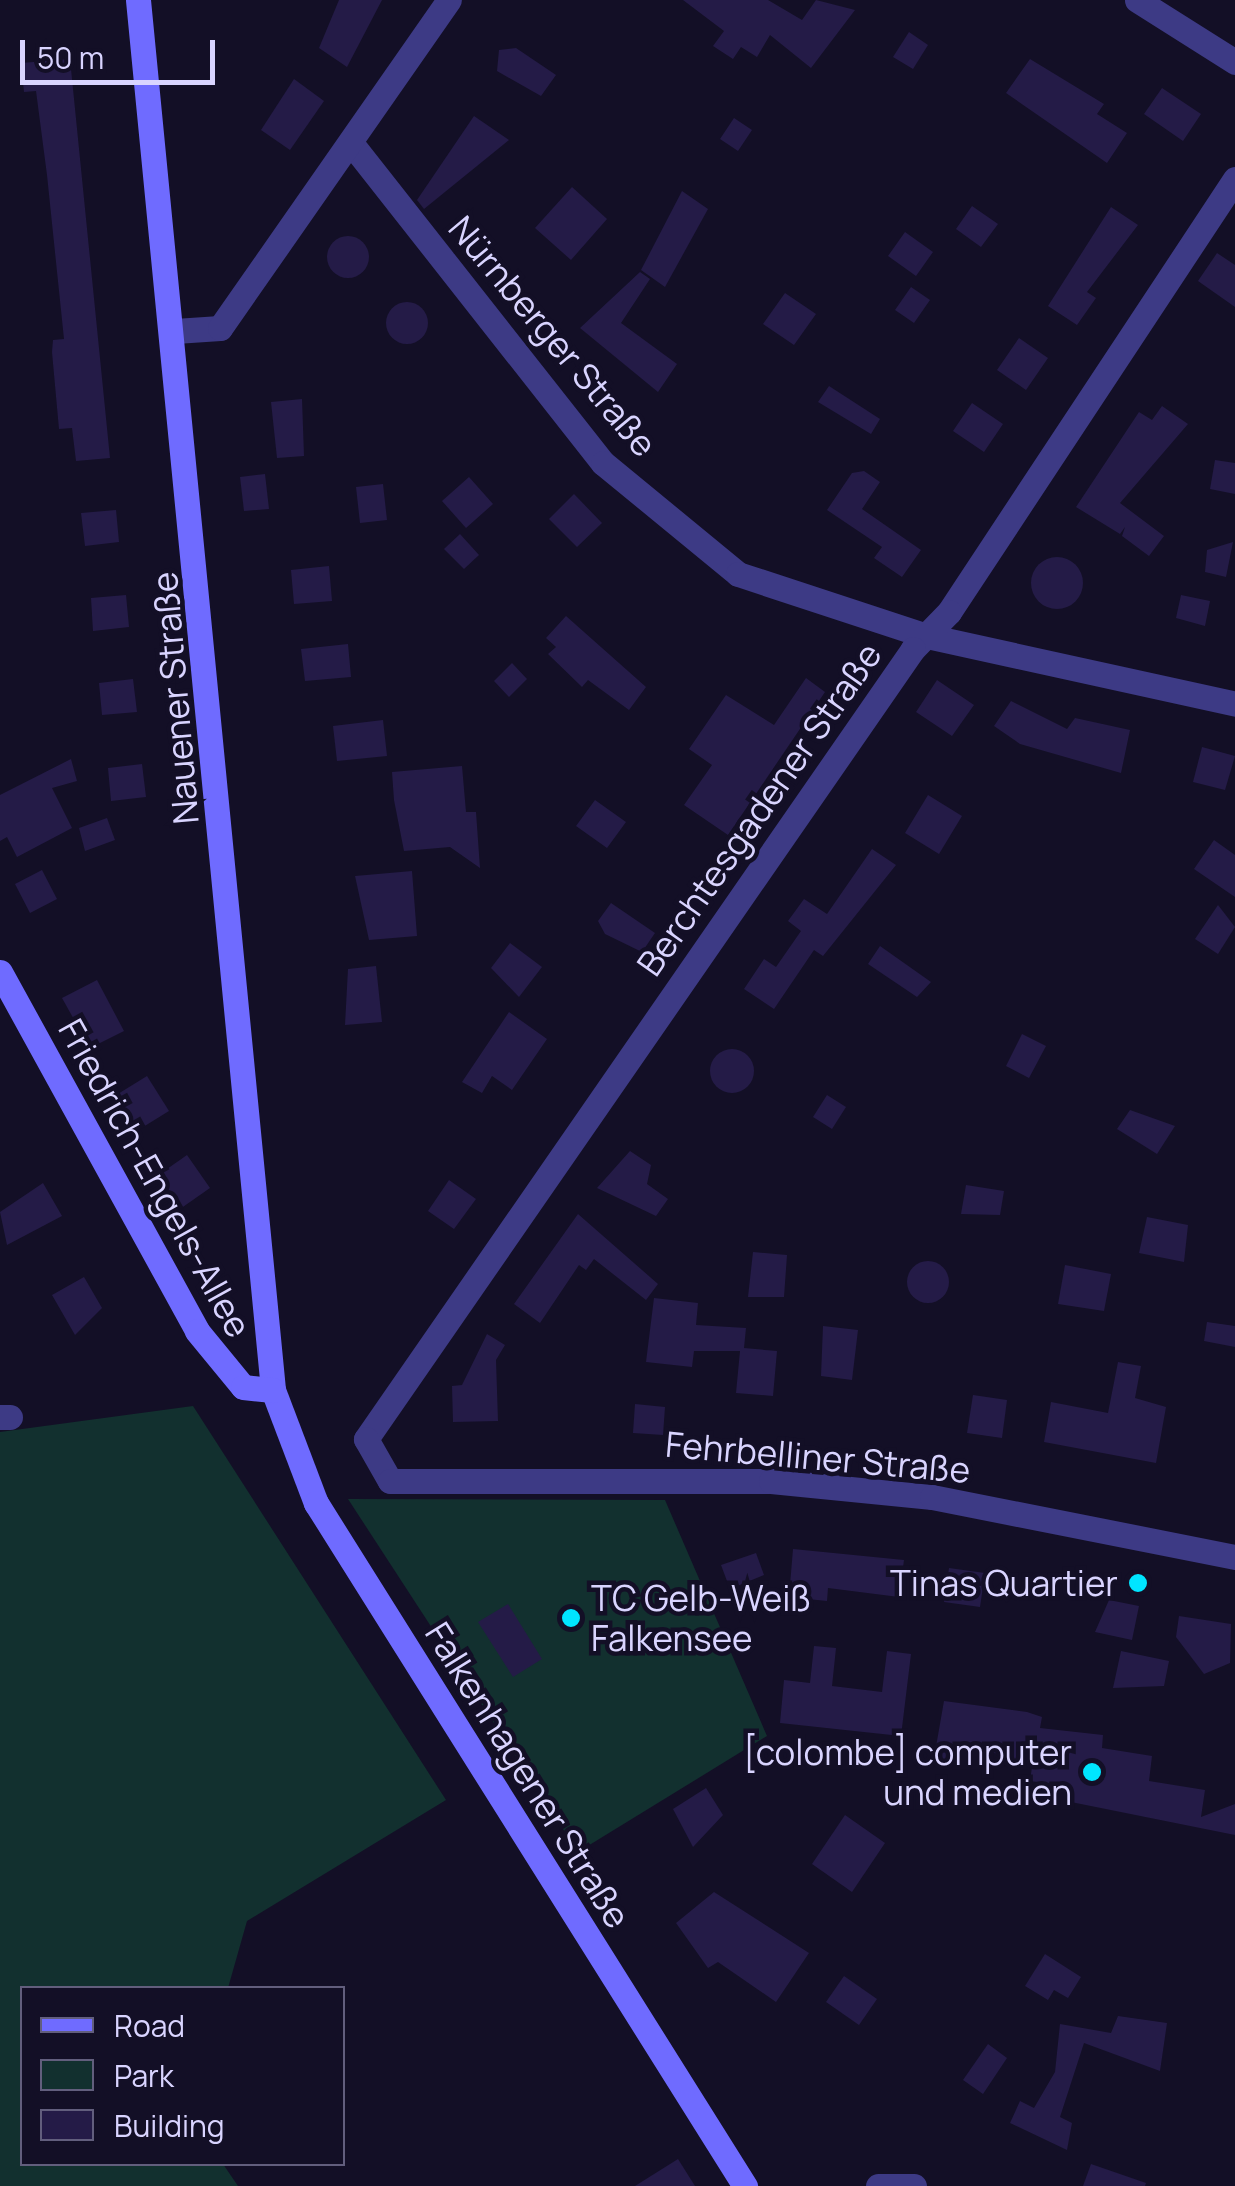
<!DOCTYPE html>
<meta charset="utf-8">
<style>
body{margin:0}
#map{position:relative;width:1235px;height:2186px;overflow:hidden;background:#130f26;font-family:Manrope,sans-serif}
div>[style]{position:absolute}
.green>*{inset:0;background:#12302f}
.building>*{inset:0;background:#241b47}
.round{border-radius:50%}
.street>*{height:25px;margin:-12.5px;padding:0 12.5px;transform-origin:12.5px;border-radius:12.5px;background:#3d3a85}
.secondary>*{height:25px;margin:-12.5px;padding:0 12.5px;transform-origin:12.5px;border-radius:12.5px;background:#6f6bff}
.dots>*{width:28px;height:28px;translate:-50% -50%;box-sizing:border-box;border:5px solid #130f26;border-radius:50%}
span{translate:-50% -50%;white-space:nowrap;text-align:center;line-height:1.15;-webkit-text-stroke:9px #130f26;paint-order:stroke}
.street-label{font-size:35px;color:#d9d4ff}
.poi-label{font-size:35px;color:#d9d4ff}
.right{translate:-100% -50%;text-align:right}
.left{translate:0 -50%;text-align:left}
.legend{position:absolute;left:20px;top:1986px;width:325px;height:180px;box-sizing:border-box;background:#130f26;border:2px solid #625e7d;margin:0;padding:12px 18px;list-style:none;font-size:30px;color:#d9d4ff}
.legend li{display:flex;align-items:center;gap:20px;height:50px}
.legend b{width:50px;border:2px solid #625e7d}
.scale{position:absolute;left:20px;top:40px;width:195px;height:45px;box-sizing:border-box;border:5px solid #d9d4ff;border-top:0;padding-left:12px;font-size:30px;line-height:35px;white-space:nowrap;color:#d9d4ff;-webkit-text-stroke:8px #130f26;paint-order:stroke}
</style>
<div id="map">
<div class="green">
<i style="clip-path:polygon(193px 1406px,446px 1800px,247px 1921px,228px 1988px,22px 1988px,22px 2164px,223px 2164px,238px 2186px,0 2186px,0 1432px)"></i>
<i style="clip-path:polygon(348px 1499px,665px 1500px,767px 1736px,578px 1852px)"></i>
</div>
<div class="building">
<i style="clip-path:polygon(339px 0,382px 0,347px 67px,319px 48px)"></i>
<i style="clip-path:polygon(683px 0,768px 0,802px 20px,816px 0,855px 10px,811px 68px,770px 35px,757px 57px,741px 47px,733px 59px,713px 46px,724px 31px)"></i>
<i style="clip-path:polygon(909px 32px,928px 45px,913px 69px,893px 57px)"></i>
<i style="clip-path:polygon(516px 48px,556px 75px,541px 96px,497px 71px,499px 50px)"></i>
<i style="clip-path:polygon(70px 59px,110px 458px,76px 461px,72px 428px,59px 429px,52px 352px,53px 340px,64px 339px,47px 175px,36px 91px,24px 92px,21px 63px)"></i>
<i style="clip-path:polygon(1030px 59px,1104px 104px,1097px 114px,1127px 133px,1107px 163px,1006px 93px)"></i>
<i style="clip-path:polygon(294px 79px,324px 101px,290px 150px,261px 130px)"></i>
<i style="clip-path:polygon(1162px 88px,1201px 114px,1183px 141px,1144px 114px)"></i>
<i style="clip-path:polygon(474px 116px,509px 140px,424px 209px,417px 200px)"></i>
<i style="clip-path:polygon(734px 118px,752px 130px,738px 151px,720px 139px)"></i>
<i style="clip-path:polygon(572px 187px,607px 219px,571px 260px,535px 228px)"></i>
<i style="clip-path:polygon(682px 191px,708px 209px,665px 287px,641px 270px)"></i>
<i style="clip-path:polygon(972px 206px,998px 224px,981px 247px,956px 229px)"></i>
<i style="clip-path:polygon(1111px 207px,1138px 225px,1087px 292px,1096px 298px,1077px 325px,1048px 306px)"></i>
<i style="clip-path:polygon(905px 232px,933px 252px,916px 276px,888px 256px)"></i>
<i class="round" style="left:327px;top:236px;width:42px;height:42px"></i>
<i style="clip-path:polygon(1217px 253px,1235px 265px,1235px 307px,1198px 281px)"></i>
<i style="clip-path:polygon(640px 272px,650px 279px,621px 323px,677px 364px,658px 392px,580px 328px)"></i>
<i style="clip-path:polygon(911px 287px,930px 300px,914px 323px,895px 310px)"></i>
<i style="clip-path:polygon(785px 293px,816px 314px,794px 345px,763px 324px)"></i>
<i class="round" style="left:386px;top:302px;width:42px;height:42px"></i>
<i style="clip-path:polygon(1019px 338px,1048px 358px,1026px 390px,997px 370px)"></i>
<i style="clip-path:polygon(829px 386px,880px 419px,871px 434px,818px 402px)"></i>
<i style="clip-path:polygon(302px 399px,304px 456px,277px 458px,271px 402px)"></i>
<i style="clip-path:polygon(972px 403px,1003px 424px,984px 452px,953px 431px)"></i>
<i style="clip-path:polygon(1162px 406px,1188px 424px,1120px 503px,1164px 536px,1149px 556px,1122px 536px,1125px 527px,1120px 534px,1076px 507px,1139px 412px,1152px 420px)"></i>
<i style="clip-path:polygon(1215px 460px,1235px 463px,1235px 494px,1210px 489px)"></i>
<i style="clip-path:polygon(864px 471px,880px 482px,862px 509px,921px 550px,902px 577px,874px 558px,882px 547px,827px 510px,852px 473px)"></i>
<i style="clip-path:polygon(265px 474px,269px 509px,244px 511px,240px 477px)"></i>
<i style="clip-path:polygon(469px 477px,493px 504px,466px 528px,442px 501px)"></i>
<i style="clip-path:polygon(383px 484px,387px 520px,360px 523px,356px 487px)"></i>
<i style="clip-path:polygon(574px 494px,602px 523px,577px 547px,549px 519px)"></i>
<i style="clip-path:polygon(116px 510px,119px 542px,85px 546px,81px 513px)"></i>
<i style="clip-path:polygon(460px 534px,479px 555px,464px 569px,444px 549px)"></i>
<i style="clip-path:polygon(1233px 542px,1226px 577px,1205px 572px,1207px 550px)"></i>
<i class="round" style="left:1031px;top:557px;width:52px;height:52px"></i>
<i style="clip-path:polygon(329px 566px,332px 601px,294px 604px,291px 570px)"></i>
<i style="clip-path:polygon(126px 595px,129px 627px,93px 631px,91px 598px)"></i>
<i style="clip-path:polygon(1181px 595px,1210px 601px,1205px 626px,1176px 618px)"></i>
<i style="clip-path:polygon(566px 616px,646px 687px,629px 710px,588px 680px,582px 687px,548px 654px,556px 647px,546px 638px)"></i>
<i style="clip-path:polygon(348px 644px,351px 677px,305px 681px,301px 649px)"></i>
<i style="clip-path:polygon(512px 663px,527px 679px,509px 697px,494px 681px)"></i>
<i style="clip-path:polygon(806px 678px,825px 692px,728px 835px,684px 805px,712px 765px,689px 749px,726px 695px,774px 725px)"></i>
<i style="clip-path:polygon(133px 679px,137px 712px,102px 715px,99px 683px)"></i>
<i style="clip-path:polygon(937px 680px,974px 705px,952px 736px,916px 712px)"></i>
<i style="clip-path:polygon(1011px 701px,1067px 729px,1075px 718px,1130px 730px,1121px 773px,1020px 744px,994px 726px)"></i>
<i style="clip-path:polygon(383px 720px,387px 756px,337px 761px,333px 726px)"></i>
<i style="clip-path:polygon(1202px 747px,1235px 756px,1225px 790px,1193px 782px)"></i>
<i style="clip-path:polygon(71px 759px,77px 781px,52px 788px,72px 828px,17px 857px,7px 837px,0 841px,0 795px)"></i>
<i style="clip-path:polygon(142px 764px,146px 797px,111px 801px,108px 768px)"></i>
<i style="clip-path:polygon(462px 766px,466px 812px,476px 812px,480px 868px,450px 847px,404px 851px,394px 800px,392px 772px)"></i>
<i style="clip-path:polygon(928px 795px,962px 816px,939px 854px,905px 833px)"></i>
<i style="clip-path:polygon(595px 800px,626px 822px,607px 848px,576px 826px)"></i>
<i style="clip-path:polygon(107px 818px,115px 840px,85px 851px,79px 828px)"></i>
<i style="clip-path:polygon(1214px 840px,1235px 855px,1235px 897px,1194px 869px)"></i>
<i style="clip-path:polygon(872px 849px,896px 865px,823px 956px,814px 950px,774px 1009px,744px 989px,764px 959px,776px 967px,801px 931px,788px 921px,804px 899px,827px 914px)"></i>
<i style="clip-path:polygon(42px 870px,57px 899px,30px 913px,15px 884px)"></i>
<i style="clip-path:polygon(412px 871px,417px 936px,369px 940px,355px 876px)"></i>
<i style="clip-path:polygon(611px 903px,655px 933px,642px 952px,605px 934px,598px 921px)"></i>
<i style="clip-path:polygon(1218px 905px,1235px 927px,1218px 954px,1195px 939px)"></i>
<i style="clip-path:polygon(510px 943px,542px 967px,519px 997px,491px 968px)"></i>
<i style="clip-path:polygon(880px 946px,931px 982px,917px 997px,868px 964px)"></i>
<i style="clip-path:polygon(376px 966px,382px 1022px,345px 1025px,348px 969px)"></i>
<i style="clip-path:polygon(97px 980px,124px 1031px,90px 1048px,62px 998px)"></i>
<i style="clip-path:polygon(509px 1012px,547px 1039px,512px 1090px,492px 1076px,482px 1093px,462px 1082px)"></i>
<i style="clip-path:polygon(1022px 1034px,1046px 1046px,1029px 1078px,1006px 1066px)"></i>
<i class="round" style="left:710px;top:1049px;width:44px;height:44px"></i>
<i style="clip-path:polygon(147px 1076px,169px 1111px,135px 1132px,113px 1097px)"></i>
<i style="clip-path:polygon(827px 1095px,846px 1107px,832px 1129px,813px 1117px)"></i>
<i style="clip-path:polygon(1130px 1110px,1175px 1126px,1157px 1154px,1117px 1129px)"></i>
<i style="clip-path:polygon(630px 1151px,651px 1165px,647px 1184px,668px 1199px,656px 1216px,597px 1188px)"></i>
<i style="clip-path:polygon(187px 1155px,210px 1188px,180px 1209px,157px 1176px)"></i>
<i style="clip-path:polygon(449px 1180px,476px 1199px,454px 1229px,428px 1211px)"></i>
<i style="clip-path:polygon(43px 1183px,62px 1216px,7px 1245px,0 1212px)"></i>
<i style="clip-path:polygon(966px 1185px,1004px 1191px,1000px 1215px,961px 1214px)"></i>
<i style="clip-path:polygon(578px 1214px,658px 1284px,646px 1300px,594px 1259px,586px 1270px,579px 1265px,540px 1323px,514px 1304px)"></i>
<i style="clip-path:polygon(1147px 1217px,1188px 1225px,1184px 1262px,1139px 1253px)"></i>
<i style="clip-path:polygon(753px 1252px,787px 1255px,784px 1297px,748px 1297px)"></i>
<i class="round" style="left:907px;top:1261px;width:42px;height:42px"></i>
<i style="clip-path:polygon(1065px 1265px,1111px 1274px,1104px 1311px,1058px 1304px)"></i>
<i style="clip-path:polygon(84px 1277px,102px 1308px,75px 1335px,52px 1295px)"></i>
<i style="clip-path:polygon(654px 1298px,698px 1303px,696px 1325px,746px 1328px,744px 1348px,777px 1351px,773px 1396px,736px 1393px,740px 1351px,694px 1351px,692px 1367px,646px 1362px)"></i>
<i style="clip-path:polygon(1207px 1322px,1235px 1326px,1235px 1347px,1204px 1341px)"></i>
<i style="clip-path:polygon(823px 1326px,858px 1330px,852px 1380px,821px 1376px)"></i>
<i style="clip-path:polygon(487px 1334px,505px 1345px,496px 1360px,498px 1421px,453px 1422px,452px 1386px,462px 1385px)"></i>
<i style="clip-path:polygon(1118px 1362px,1141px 1366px,1135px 1398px,1166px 1407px,1156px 1463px,1044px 1442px,1051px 1402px,1108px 1413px)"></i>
<i style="clip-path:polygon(973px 1395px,1007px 1400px,1002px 1438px,967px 1433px)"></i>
<i style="clip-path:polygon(635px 1404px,665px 1407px,663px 1435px,633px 1433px)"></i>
<i style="clip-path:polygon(793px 1549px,904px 1560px,899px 1597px,828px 1588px,827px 1601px,789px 1597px)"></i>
<i style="clip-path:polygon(756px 1553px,764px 1575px,730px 1589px,721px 1565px)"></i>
<i style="clip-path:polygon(949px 1568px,985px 1573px,980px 1607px,944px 1602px)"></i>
<i style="clip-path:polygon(1109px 1600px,1139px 1606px,1132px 1640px,1095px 1632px)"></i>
<i style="clip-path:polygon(508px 1604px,542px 1659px,513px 1677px,478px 1622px)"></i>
<i style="clip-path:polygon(1179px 1616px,1231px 1624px,1230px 1663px,1204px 1674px,1176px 1637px)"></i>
<i style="clip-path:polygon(814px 1646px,836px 1648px,832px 1686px,882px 1692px,887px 1651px,911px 1654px,901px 1736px,780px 1723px,784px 1680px,810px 1683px)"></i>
<i style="clip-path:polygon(1121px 1651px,1169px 1661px,1164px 1686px,1113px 1688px)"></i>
<i style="clip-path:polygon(944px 1701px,1027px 1712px,1042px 1717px,1040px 1728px,1103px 1735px,1102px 1748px,1152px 1756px,1149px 1781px,1205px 1790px,1201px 1817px,1235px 1804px,1235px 1835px,1066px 1801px,1068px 1786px,1030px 1781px,1032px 1767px,999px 1762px,1000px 1754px,957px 1747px,954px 1762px,934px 1758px)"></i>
<i style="clip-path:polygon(706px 1788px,723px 1815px,693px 1847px,673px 1809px)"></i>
<i style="clip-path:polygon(845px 1815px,885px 1843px,852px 1892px,812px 1864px)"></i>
<i style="clip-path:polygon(714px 1892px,809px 1953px,776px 2002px,718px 1962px,708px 1968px,676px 1923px)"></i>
<i style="clip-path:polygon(1045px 1954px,1081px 1977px,1068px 1998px,1054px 1990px,1048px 2000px,1025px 1986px)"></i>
<i style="clip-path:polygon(844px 1976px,877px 1999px,859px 2025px,826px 2002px)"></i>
<i style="clip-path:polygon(1118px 2016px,1167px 2023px,1160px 2071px,1084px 2043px,1060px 2117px,1072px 2123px,1067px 2150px,1010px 2123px,1020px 2101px,1034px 2108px,1055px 2072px,1060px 2024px,1111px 2033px)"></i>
<i style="clip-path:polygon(988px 2044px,1007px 2058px,983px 2094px,963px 2080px)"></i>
<i style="clip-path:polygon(678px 2159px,695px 2186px,635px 2186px)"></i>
<i style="clip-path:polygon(1091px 2164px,1146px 2183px,1145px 2186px,1083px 2186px)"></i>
</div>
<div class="street">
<i style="left:1137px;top:0;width:116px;rotate:32.3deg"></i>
<i style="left:351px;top:143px;width:407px;rotate:51.8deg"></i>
<i style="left:603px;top:463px;width:175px;rotate:39.4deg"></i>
<i style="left:738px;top:574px;width:199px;rotate:18.2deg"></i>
<i style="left:927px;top:636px;width:315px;rotate:12.4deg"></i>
<i style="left:1235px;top:179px;width:519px;rotate:123.45deg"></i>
<i style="left:949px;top:612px;width:52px;rotate:134.2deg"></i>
<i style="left:913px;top:649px;width:961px;rotate:124.7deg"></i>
<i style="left:366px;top:1439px;width:48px;rotate:60.3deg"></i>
<i style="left:390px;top:1481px;width:381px"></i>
<i style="left:771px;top:1481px;width:162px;rotate:5.7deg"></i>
<i style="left:932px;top:1497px;width:309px;rotate:11.2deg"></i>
<i style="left:175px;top:331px;width:45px;rotate:-3.8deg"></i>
<i style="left:220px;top:328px;width:400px;rotate:-55.1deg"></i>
<i style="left:0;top:1417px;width:10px"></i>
<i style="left:878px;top:2186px;width:36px"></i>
</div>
<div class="secondary">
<i style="left:138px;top:0;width:1397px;rotate:84.45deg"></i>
<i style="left:273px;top:1390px;width:121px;rotate:69.2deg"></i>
<i style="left:316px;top:1503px;width:807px;rotate:57.87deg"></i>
<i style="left:0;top:972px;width:409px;rotate:61.2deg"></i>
<i style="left:197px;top:1331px;width:72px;rotate:50.6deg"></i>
<i style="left:243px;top:1387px;width:30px;rotate:6deg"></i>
</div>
<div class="dots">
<i style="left:1138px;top:1583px;background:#00e5ff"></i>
<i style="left:571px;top:1618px;background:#00e5ff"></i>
<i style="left:1092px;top:1772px;background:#00e5ff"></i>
</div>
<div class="street-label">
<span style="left:553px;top:336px;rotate:50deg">Nürnberger Straße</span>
<span style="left:175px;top:698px;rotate:-95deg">Nauener Straße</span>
<span style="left:759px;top:809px;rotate:-55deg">Berchtesgadener Straße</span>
<span style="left:155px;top:1178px;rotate:61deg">Friedrich-Engels-Allee</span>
<span style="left:818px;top:1457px;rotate:5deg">Fehrbelliner Straße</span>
<span style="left:528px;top:1775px;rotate:58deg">Falkenhagener Straße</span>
</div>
<div class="poi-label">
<span class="right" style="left:1118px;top:1583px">Tinas Quartier</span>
<span class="left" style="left:591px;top:1618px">TC Gelb-Weiß<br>Falkensee</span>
<span class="right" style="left:1072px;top:1772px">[colombe] computer<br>und medien</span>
</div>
<ul class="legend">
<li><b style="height:12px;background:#6f6bff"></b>Road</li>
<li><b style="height:28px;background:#12302f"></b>Park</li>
<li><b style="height:28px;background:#241b47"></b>Building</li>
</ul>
<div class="scale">50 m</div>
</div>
